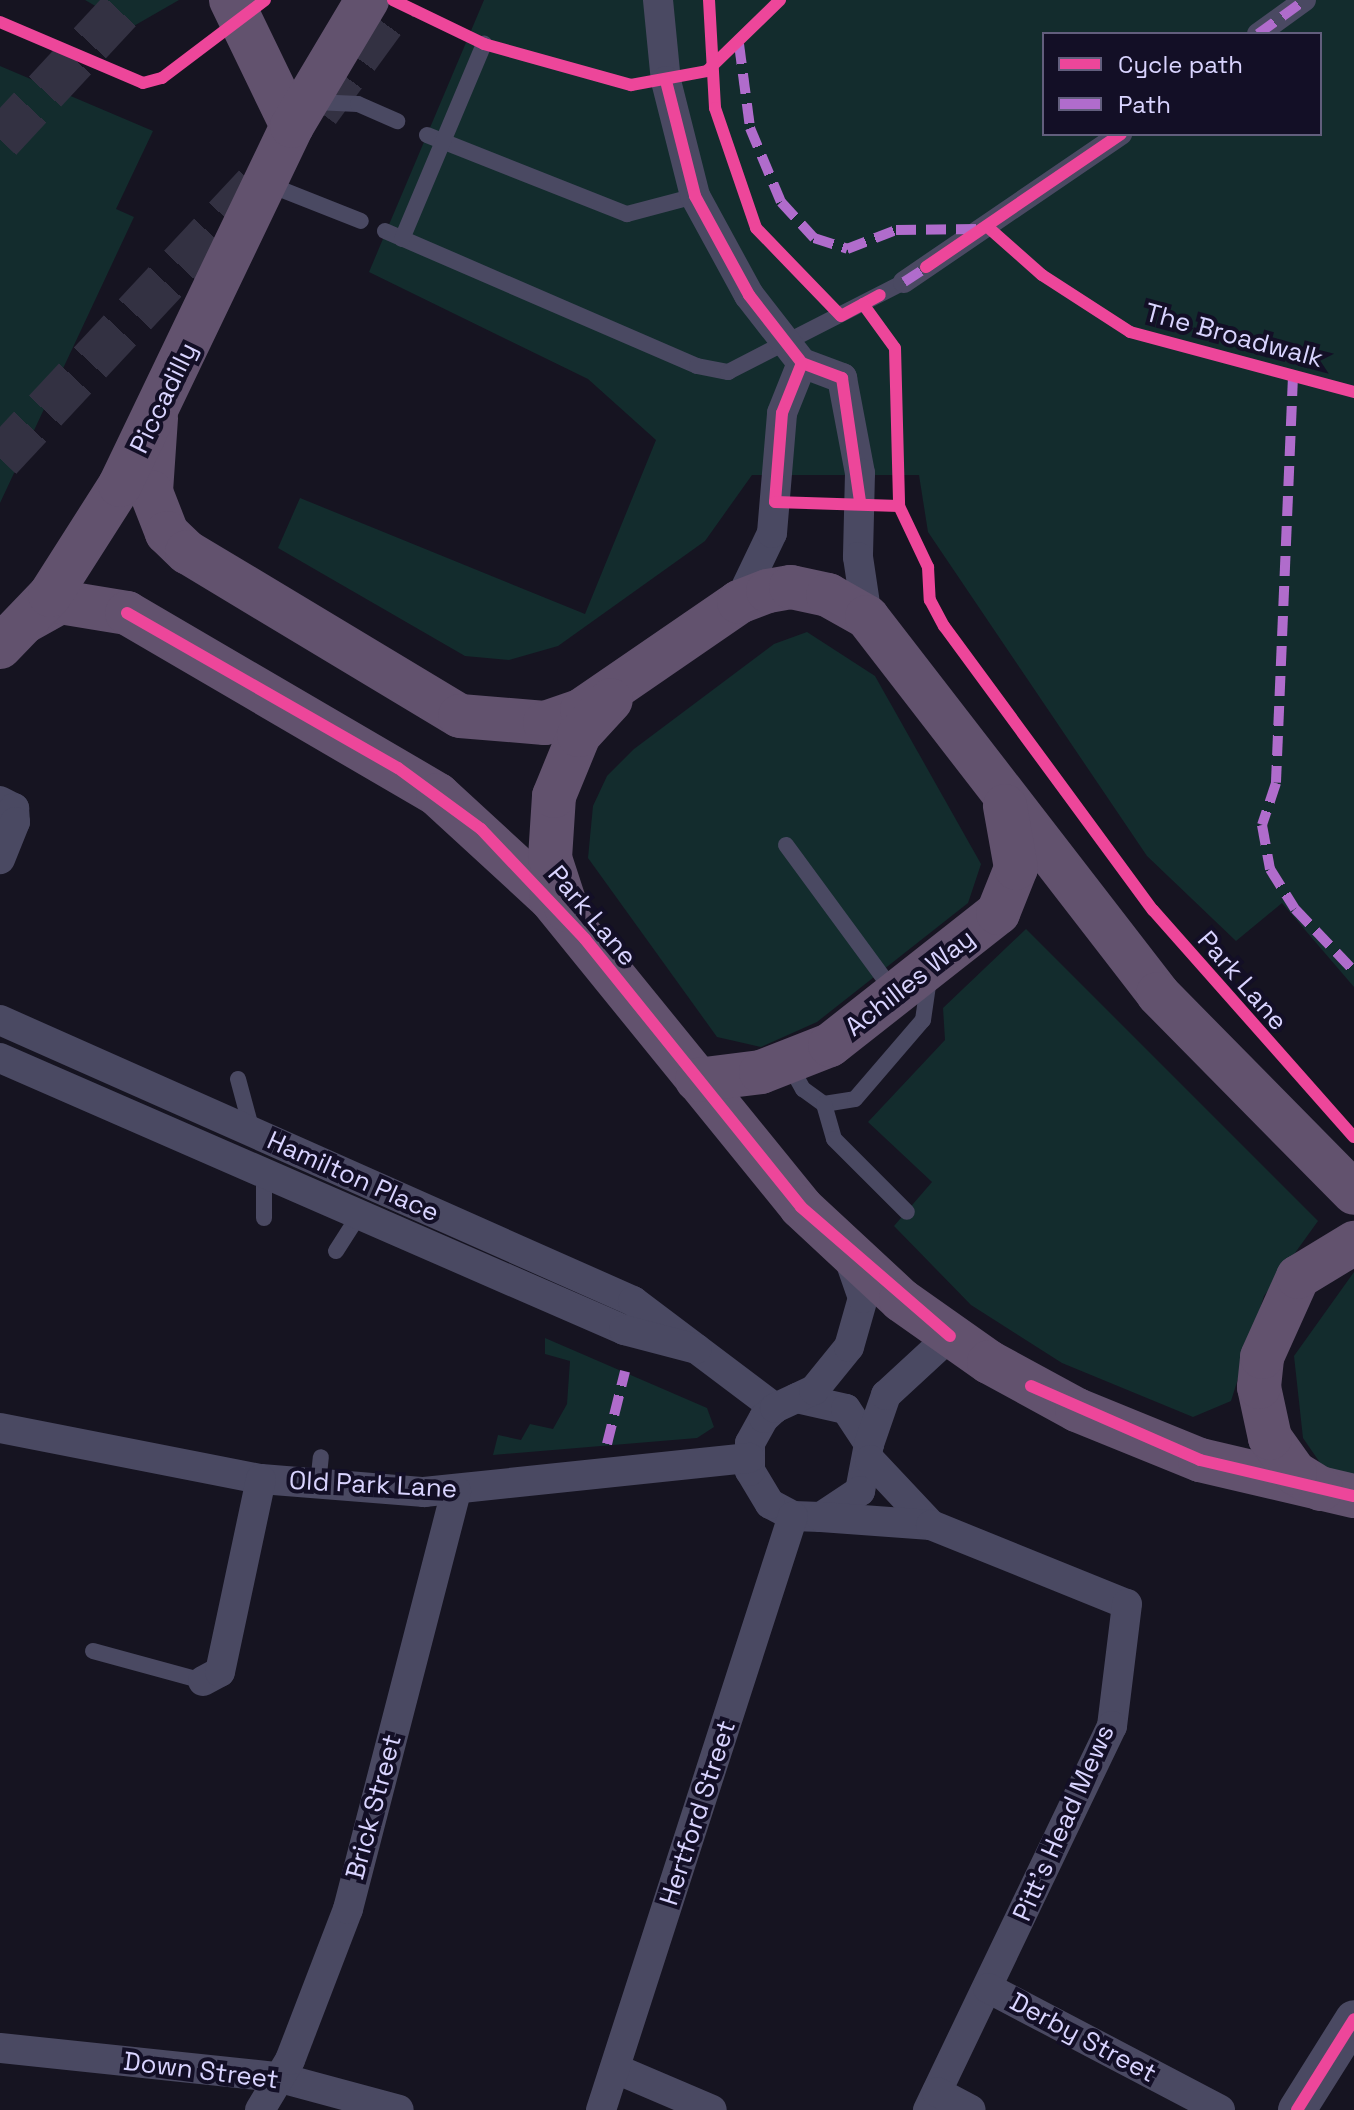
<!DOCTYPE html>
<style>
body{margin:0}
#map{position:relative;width:1354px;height:2110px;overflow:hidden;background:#161421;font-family:"Space Grotesk",sans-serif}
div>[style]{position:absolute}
.green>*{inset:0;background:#132c2d}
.primary-tunnel>*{height:44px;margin-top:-22px;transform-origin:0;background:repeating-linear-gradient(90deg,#333142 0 44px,transparent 0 66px)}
.service>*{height:16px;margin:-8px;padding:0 8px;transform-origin:8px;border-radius:8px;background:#4a4962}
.pedestrian>*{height:22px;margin:-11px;padding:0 11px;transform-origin:11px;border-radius:11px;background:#4a4962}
.minor>*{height:30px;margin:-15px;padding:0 15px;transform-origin:15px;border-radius:15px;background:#4a4962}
.tertiary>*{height:38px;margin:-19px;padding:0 19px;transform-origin:19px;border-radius:19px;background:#4a4962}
.trunk>*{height:44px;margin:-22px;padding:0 22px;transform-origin:22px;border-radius:22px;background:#62526e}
.quiet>*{height:10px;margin-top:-5px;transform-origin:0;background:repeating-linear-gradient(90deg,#b06ccc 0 20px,transparent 0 30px)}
.cycleway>*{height:12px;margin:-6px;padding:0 6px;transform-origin:6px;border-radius:6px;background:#ed469a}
span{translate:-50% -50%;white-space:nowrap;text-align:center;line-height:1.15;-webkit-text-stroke:8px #130f26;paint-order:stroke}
.street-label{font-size:26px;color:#d9d4ff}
.legend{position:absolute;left:1042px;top:32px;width:280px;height:104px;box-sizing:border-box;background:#130f26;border:2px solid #625e7d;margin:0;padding:10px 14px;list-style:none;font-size:24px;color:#d9d4ff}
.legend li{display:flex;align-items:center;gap:16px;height:40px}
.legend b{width:40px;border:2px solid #625e7d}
</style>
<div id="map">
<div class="green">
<i style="clip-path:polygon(85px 0,179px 0,132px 27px)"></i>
<i style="clip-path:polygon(evenodd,484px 0,1354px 0,1354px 987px,1282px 903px,1236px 941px,1147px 856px,928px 532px,919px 475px,752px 475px,705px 541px,558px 646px,509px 660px,465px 656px,278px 548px,300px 498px,585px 614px,656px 440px,588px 379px,369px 272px,484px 0,1044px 34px,1320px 34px,1320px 134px,1044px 134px,1044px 34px)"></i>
<i style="clip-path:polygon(0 66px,153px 131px,116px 209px,134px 217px,0 503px)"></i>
<i style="clip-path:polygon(807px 632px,875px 676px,981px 864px,968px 903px,817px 1022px,761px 1047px,717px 1037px,588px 858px,593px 806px,607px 776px,634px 749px,774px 644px)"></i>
<i style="clip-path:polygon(1026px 929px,1318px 1221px,1264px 1296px,1231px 1401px,1193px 1417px,1062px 1363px,971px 1305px,894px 1226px,932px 1182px,868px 1122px,945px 1040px,943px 1008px)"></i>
<i style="clip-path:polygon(1354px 1272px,1354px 1476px,1325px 1470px,1303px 1438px,1294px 1356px)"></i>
<i style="clip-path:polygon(545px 1338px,707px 1408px,714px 1427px,697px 1438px,493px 1455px,498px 1435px,521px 1440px,530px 1424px,553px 1429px,567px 1404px,570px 1361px,545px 1354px)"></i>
</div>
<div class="primary-tunnel">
<i style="left:318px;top:111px;width:137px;rotate:-53.9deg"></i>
<i style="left:0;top:140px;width:191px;rotate:-47.1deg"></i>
<i style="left:0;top:459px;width:383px;rotate:-47deg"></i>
</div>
<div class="service">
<i style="left:315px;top:102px;width:43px;rotate:2.7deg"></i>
<i style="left:358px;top:104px;width:43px;rotate:23.6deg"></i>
<i style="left:427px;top:135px;width:215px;rotate:21.6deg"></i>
<i style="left:627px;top:214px;width:70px;rotate:-14.8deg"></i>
<i style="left:265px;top:183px;width:103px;rotate:21.6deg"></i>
<i style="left:385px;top:231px;width:340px;rotate:23.4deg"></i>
<i style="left:697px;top:366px;width:32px;rotate:11deg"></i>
<i style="left:728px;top:372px;width:198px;rotate:-27.1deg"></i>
<i style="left:402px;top:239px;width:212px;rotate:-67.2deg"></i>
<i style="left:786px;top:845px;width:182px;rotate:53.7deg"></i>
<i style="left:789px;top:1064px;width:29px;rotate:61deg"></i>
<i style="left:803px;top:1089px;width:26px;rotate:36deg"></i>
<i style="left:824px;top:1104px;width:31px;rotate:-9deg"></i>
<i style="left:855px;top:1099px;width:104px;rotate:-49.3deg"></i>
<i style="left:923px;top:1020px;width:41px;rotate:-81.7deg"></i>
<i style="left:238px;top:1079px;width:54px;rotate:74.9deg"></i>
<i style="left:824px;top:1104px;width:36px;rotate:74deg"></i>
<i style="left:834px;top:1139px;width:103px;rotate:45deg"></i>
<i style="left:264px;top:1218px;width:44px;rotate:-90deg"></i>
<i style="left:336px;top:1251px;width:43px;rotate:-57.4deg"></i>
<i style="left:318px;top:1484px;width:27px;rotate:-84deg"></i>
<i style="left:93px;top:1651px;width:114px;rotate:15.3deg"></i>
</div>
<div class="pedestrian">
<i style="left:1258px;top:34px;width:58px;rotate:-35.9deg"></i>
<i style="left:904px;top:282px;width:263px;rotate:-34.3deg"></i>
</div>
<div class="minor">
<i style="left:658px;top:0;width:81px;rotate:84.4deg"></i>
<i style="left:666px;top:81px;width:119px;rotate:75.8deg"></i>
<i style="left:695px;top:196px;width:113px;rotate:61.4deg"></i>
<i style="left:749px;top:295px;width:86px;rotate:52.1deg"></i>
<i style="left:802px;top:363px;width:43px;rotate:20.6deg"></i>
<i style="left:842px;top:378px;width:97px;rotate:79.3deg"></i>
<i style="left:860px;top:473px;width:84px;rotate:91.4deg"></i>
<i style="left:858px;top:557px;width:61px;rotate:81.5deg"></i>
<i style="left:739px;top:602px;width:76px;rotate:-64.4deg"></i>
<i style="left:772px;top:533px;width:120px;rotate:-85.2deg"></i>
<i style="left:782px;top:413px;width:54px;rotate:-68.2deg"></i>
<i style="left:0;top:801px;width:16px;rotate:27deg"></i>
<i style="left:14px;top:808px;width:14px;rotate:86deg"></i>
<i style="left:15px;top:822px;width:40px;rotate:112deg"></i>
<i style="left:0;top:1020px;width:693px;rotate:23.94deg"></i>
<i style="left:633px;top:1301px;width:178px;rotate:37deg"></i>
<i style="left:0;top:1058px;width:681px;rotate:23.55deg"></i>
<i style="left:624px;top:1330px;width:75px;rotate:14.6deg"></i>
<i style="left:797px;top:1398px;width:50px;rotate:12.7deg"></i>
<i style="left:846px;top:1409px;width:42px;rotate:56.7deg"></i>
<i style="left:869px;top:1444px;width:48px;rotate:100.8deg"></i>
<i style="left:860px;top:1491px;width:47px;rotate:146.3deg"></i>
<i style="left:821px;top:1517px;width:28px;rotate:-178deg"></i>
<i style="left:793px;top:1516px;width:26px;rotate:-152deg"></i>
<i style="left:770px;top:1504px;width:39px;rotate:-121deg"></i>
<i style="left:750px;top:1471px;width:28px;rotate:-90deg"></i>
<i style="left:750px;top:1443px;width:29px;rotate:-61deg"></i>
<i style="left:764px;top:1418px;width:15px;rotate:-42deg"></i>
<i style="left:775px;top:1408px;width:43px;rotate:-24.8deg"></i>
<i style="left:814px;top:1390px;width:55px;rotate:-50.9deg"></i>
<i style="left:849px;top:1347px;width:51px;rotate:-74.1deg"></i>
<i style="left:863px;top:1298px;width:42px;rotate:-109.3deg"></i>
<i style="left:0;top:1428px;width:266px;rotate:11.1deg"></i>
<i style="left:261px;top:1479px;width:164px;rotate:4.6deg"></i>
<i style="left:424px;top:1492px;width:327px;rotate:-6deg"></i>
<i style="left:869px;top:1444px;width:52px;rotate:-70.9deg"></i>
<i style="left:886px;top:1395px;width:87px;rotate:-42.7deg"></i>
<i style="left:870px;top:1460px;width:89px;rotate:46.8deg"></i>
<i style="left:821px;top:1517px;width:110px;rotate:4.2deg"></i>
<i style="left:931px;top:1525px;width:211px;rotate:22deg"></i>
<i style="left:1127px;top:1604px;width:123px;rotate:97deg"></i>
<i style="left:1112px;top:1726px;width:426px;rotate:115.6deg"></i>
<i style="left:203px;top:1681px;width:19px;rotate:-28deg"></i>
<i style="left:220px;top:1672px;width:197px;rotate:-78deg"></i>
<i style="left:988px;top:1988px;width:262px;rotate:27.7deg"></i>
<i style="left:0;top:2048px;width:279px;rotate:6deg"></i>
<i style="left:277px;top:2077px;width:126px;rotate:15.1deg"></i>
<i style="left:616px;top:2069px;width:104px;rotate:23.1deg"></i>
<i style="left:937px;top:2092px;width:38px;rotate:28deg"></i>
<i style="left:260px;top:2110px;width:58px;rotate:-59deg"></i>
<i style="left:290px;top:2060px;width:162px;rotate:-69deg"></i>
<i style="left:348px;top:1909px;width:432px;rotate:-75.5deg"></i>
<i style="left:601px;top:2110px;width:624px;rotate:-72.09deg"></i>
</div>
<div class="tertiary">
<i style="left:1297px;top:2110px;width:107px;rotate:-57.9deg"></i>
</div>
<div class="trunk">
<i style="left:231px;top:0;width:140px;rotate:64.2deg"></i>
<i style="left:156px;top:418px;width:74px;rotate:93.9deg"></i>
<i style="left:151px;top:492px;width:44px;rotate:68.7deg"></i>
<i style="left:167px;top:533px;width:28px;rotate:44deg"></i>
<i style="left:187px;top:552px;width:318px;rotate:31deg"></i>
<i style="left:460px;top:716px;width:85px;rotate:4.7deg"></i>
<i style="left:545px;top:723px;width:39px;rotate:-19deg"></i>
<i style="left:582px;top:710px;width:191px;rotate:-34.5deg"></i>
<i style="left:739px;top:602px;width:31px;rotate:-21deg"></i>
<i style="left:768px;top:591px;width:23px;rotate:-10deg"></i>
<i style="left:791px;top:587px;width:38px;rotate:12deg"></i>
<i style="left:828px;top:595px;width:45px;rotate:29.4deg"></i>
<i style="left:867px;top:617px;width:476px;rotate:52.3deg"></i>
<i style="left:1158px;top:994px;width:279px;rotate:45.4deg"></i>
<i style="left:26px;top:621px;width:39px;rotate:-29deg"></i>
<i style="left:60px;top:602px;width:68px;rotate:9.3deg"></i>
<i style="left:127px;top:613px;width:360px;rotate:30.3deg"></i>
<i style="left:438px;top:795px;width:154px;rotate:42.6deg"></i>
<i style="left:551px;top:899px;width:397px;rotate:50.9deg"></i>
<i style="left:801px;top:1207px;width:137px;rotate:42.9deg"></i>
<i style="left:901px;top:1300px;width:108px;rotate:35.2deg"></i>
<i style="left:989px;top:1362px;width:100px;rotate:28.6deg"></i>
<i style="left:1077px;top:1410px;width:133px;rotate:22.1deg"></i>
<i style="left:1200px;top:1460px;width:158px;rotate:13.2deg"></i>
<i style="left:0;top:647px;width:72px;rotate:-46.1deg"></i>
<i style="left:50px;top:595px;width:130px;rotate:-57.5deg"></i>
<i style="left:120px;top:485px;width:398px;rotate:-64.4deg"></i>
<i style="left:292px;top:126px;width:147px;rotate:-59.2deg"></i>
<i style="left:567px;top:910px;width:55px;rotate:-108.1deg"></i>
<i style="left:550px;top:858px;width:62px;rotate:-86.3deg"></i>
<i style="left:554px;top:796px;width:66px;rotate:-67.7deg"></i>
<i style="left:579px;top:735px;width:47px;rotate:-47.6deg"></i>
<i style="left:697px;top:1080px;width:64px;rotate:-7.1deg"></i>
<i style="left:761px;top:1072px;width:74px;rotate:-21.4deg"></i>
<i style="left:830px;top:1045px;width:214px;rotate:-38.2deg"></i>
<i style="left:998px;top:913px;width:48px;rotate:-68.2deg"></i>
<i style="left:1016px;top:868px;width:63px;rotate:-100.1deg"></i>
<i style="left:1321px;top:1489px;width:31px;rotate:-148deg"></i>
<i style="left:1295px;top:1473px;width:43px;rotate:-125.5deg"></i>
<i style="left:1270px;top:1438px;width:52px;rotate:-102.2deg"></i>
<i style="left:1259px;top:1387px;width:30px;rotate:-84deg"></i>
<i style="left:1262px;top:1357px;width:88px;rotate:-65.8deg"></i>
<i style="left:1298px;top:1277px;width:66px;rotate:-31.3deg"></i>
</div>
<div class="quiet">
<i style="left:1258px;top:34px;width:58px;rotate:-35.9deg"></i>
<i style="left:739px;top:44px;width:85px;rotate:82.5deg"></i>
<i style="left:750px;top:128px;width:80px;rotate:67.3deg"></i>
<i style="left:781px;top:202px;width:49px;rotate:47.5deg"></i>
<i style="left:814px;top:238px;width:35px;rotate:18deg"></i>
<i style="left:847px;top:249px;width:53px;rotate:-21.2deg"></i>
<i style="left:896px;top:230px;width:82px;rotate:-0.7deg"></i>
<i style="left:904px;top:282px;width:31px;rotate:-33deg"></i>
<i style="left:1293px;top:376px;width:407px;rotate:92.4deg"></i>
<i style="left:1276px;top:783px;width:44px;rotate:108.4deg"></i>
<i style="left:1262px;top:825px;width:45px;rotate:79.7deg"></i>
<i style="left:1270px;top:869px;width:47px;rotate:58deg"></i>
<i style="left:1295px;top:909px;width:86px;rotate:46.4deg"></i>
<i style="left:607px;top:1444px;width:75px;rotate:-76.1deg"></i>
</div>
<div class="cycleway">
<i style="left:393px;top:0;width:101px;rotate:25.8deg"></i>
<i style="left:484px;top:44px;width:153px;rotate:15.6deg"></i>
<i style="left:631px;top:85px;width:77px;rotate:-10.4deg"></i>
<i style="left:707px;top:71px;width:102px;rotate:-44.2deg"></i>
<i style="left:709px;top:0;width:108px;rotate:86.8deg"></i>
<i style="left:715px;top:108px;width:127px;rotate:71.1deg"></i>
<i style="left:756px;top:228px;width:122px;rotate:46deg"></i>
<i style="left:841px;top:316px;width:44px;rotate:-28.3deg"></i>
<i style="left:0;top:22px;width:155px;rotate:23.1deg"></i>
<i style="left:143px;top:83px;width:20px;rotate:-15deg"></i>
<i style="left:162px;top:78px;width:129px;rotate:-37.1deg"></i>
<i style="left:666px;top:81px;width:119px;rotate:75.8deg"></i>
<i style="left:695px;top:196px;width:113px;rotate:61.4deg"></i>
<i style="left:749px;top:295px;width:86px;rotate:52.1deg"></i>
<i style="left:802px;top:363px;width:43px;rotate:20.6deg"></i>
<i style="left:842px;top:378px;width:124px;rotate:81.7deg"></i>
<i style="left:990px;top:229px;width:69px;rotate:41.5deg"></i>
<i style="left:1042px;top:275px;width:105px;rotate:32.9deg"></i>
<i style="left:1130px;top:332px;width:232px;rotate:15deg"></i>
<i style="left:926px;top:267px;width:236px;rotate:-34.3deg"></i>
<i style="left:863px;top:304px;width:54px;rotate:54deg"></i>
<i style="left:895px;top:348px;width:158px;rotate:88.5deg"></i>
<i style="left:899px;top:506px;width:68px;rotate:64.6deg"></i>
<i style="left:928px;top:567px;width:33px;rotate:87deg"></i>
<i style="left:930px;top:600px;width:30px;rotate:62deg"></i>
<i style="left:944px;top:626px;width:353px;rotate:53.7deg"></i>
<i style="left:1153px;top:910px;width:303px;rotate:48.5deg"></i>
<i style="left:802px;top:363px;width:54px;rotate:111.8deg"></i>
<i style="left:782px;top:413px;width:89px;rotate:94.5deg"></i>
<i style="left:775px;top:502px;width:124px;rotate:1.8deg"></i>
<i style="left:127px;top:613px;width:312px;rotate:29.8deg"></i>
<i style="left:398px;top:768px;width:103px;rotate:36.3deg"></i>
<i style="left:481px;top:829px;width:151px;rotate:46.6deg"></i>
<i style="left:585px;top:939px;width:344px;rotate:51.1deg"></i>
<i style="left:801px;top:1207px;width:197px;rotate:40.9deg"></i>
<i style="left:1031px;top:1386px;width:184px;rotate:23.6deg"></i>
<i style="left:1200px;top:1460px;width:158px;rotate:13.2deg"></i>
<i style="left:1297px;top:2110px;width:107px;rotate:-57.9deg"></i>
</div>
<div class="street-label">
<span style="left:1234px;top:336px;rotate:15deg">The Broadwalk</span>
<span style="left:164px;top:398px;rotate:-64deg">Piccadilly</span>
<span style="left:592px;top:916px;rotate:50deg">Park Lane</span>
<span style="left:1242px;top:981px;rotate:49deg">Park Lane</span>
<span style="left:910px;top:983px;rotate:-38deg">Achilles Way</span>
<span style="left:353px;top:1177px;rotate:24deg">Hamilton Place</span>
<span style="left:373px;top:1485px;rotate:3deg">Old Park Lane</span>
<span style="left:374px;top:1807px;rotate:-75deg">Brick Street</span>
<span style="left:698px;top:1813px;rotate:-72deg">Hertford Street</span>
<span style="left:1064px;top:1823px;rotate:-66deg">Pitt's Head Mews</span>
<span style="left:1083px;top:2038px;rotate:28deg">Derby Street</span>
<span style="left:201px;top:2071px;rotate:7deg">Down Street</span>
</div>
<ul class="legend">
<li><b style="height:10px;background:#ed469a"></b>Cycle path</li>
<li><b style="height:10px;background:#b06ccc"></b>Path</li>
</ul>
</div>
